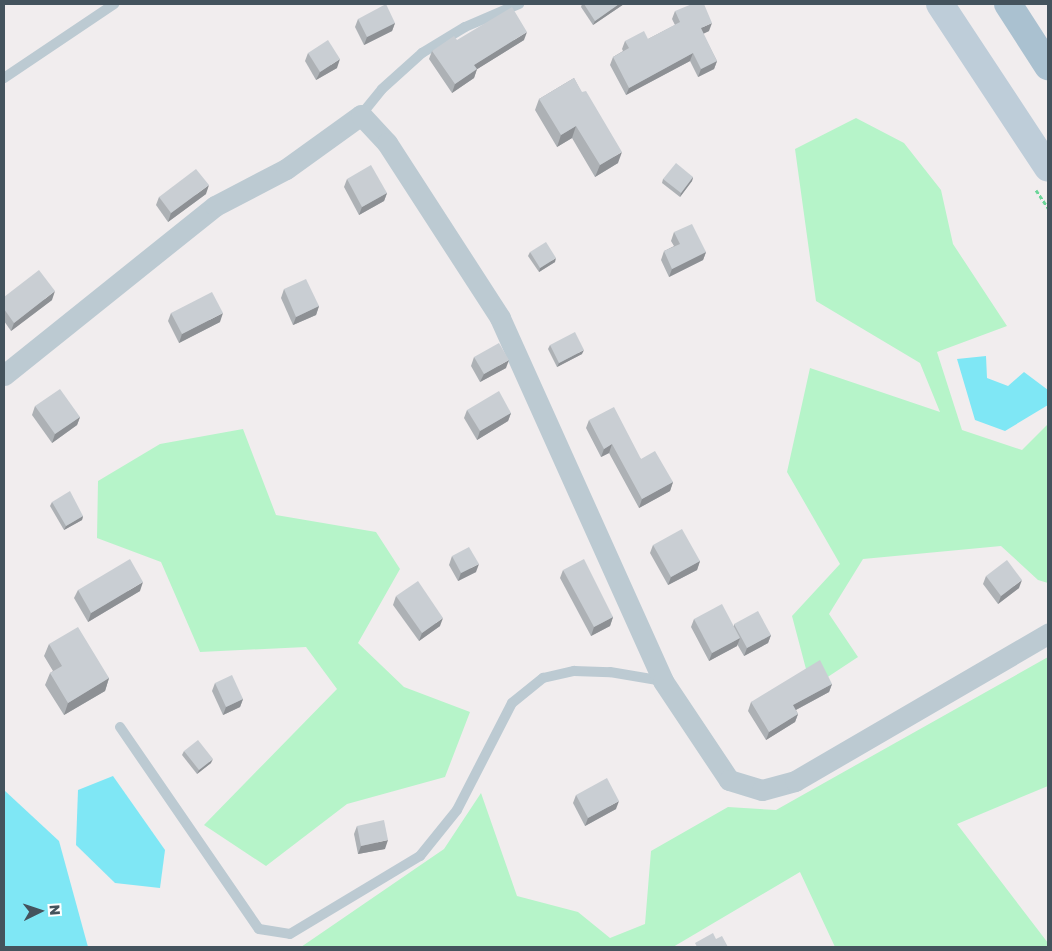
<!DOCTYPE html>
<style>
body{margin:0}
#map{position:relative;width:1052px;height:951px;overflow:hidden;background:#f1edee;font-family:"Golos Text",sans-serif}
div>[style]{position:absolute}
.green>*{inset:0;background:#b6f4c9}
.water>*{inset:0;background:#7fe7f5}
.path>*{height:3px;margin-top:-1.5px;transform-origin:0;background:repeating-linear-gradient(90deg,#6bd598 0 4px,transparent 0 6.5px)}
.service>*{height:10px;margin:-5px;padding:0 5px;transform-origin:5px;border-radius:5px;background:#bccad2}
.minor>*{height:21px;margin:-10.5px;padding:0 10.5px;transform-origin:10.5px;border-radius:10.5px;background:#bccad2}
.secondary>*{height:28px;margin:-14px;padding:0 14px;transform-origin:14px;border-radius:14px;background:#becdd9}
.primary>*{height:28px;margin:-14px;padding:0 14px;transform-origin:14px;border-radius:14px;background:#aac1d0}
.wall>*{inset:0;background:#adb1b5}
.shaded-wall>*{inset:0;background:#8d9094}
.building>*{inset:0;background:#c9ced3}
span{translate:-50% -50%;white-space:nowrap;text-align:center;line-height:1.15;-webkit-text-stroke:4.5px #fff;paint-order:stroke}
.frame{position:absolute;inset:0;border:5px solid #44535d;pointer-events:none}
.north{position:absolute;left:15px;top:886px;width:50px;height:50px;-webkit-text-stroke:4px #fff;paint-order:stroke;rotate:86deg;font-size:14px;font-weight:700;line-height:20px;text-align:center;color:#44535d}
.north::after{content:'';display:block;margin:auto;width:18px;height:22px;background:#44535d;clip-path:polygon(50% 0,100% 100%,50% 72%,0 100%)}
</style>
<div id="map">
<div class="green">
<i style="clip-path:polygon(856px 118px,904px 143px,941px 190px,953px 244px,1007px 326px,937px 352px,962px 430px,1022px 450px,1048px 424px,1048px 583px,1038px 580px,1001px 546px,863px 559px,829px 614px,858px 657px,811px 688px,792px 616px,840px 564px,787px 472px,810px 368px,940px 412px,920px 363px,816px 301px,795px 149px)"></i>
<i style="clip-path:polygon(243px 429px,276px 515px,376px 532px,400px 569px,358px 643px,404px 687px,470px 712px,445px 777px,347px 804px,266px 866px,204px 825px,337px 689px,306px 647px,200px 652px,161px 562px,97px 538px,98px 481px,160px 444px)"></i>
<i style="clip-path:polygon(1048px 657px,1048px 786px,957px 824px,1048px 943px,1048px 947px,835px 947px,800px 872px,673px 947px,301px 947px,444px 849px,481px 793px,517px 896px,578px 912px,610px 938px,645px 924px,651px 851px,728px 807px,776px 810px)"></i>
</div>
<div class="water">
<i style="clip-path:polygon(986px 356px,987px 378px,1008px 386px,1024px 372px,1048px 390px,1048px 405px,1005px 431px,975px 420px,957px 359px)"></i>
<i style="clip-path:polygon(113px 776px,165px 850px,160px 888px,115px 883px,76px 845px,78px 790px)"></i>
<i style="clip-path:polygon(4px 790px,59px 841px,88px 947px,4px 947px)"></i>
</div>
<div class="path">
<i style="left:1036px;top:190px;width:22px;rotate:56deg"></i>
</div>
<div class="service">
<i style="left:4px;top:78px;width:133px;rotate:-33.9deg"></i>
<i style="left:361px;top:115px;width:33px;rotate:-51deg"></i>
<i style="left:382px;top:89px;width:54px;rotate:-42deg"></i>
<i style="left:422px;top:53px;width:50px;rotate:-31.2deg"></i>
<i style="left:465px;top:27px;width:59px;rotate:-23.1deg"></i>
<i style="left:120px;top:727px;width:245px;rotate:55.5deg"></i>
<i style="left:259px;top:929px;width:31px;rotate:9deg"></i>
<i style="left:290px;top:934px;width:152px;rotate:-31deg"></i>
<i style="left:420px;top:856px;width:59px;rotate:-51.2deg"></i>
<i style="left:457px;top:810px;width:120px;rotate:-62.8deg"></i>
<i style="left:512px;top:703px;width:40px;rotate:-39deg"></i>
<i style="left:543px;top:678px;width:32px;rotate:-13deg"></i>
<i style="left:574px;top:671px;width:36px;rotate:2deg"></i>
<i style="left:610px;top:672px;width:54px;rotate:9.6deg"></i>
</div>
<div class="minor">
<i style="left:4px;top:375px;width:270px;rotate:-38.7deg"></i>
<i style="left:215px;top:206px;width:80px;rotate:-27.5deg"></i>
<i style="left:286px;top:169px;width:92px;rotate:-35.8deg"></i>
<i style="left:361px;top:115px;width:38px;rotate:47deg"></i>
<i style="left:387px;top:143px;width:208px;rotate:57.1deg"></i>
<i style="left:500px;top:318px;width:398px;rotate:65.8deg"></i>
<i style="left:663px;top:681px;width:119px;rotate:56.3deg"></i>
<i style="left:729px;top:780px;width:34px;rotate:17deg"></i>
<i style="left:762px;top:790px;width:34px;rotate:-15deg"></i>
<i style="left:795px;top:781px;width:293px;rotate:-30.2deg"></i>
</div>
<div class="secondary">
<i style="left:940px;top:4px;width:196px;rotate:56.6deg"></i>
</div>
<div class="primary">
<i style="left:1008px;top:4px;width:74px;rotate:57.2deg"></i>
</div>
<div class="wall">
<i style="clip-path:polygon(582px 4px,624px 4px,593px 25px,581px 7px)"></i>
<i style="clip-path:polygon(675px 11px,709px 31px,703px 34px,717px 61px,714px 69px,698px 77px,690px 61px,626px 95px,610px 65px,613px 57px,623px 51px,622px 49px,625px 41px,648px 39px,675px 25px,672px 19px)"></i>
<i style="clip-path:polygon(358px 19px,395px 23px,392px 31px,364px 45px,355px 27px)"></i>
<i style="clip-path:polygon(457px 40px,524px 40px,477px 69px,474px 78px,452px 93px,429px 59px,432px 51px)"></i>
<i style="clip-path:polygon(308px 53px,337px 68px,316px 80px,305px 61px)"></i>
<i style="clip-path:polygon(574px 78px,618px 163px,595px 177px,572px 138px,557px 147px,535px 110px,539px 99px)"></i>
<i style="clip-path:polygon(693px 177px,692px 181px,680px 197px,662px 183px,663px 179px)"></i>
<i style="clip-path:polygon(347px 179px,387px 193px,384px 201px,359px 215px,344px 187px)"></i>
<i style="clip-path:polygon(206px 194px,168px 222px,156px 205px,159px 197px)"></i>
<i style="clip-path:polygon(674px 232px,706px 252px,703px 260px,669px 277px,661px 260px,664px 251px,674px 246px,671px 241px)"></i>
<i style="clip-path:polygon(530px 252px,555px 262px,539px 272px,528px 256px)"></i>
<i style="clip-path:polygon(284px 289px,319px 306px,316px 315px,293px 325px,281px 298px)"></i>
<i style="clip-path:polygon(4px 297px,52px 300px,11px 331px,4px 321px)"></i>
<i style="clip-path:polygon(171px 313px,220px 322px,179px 343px,168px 321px)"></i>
<i style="clip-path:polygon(550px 345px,582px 354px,557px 367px,548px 349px)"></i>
<i style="clip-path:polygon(474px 357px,506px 368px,480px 382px,471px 366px)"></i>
<i style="clip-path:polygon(35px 406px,80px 417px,77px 425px,52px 443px,32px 415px)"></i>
<i style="clip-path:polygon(467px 410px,511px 413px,508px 421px,477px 440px,464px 418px)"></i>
<i style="clip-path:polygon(589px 420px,641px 459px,673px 482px,670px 491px,639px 508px,609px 453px,601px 457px,586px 428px)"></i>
<i style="clip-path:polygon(52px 502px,83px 516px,82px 520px,64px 530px,50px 506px)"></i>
<i style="clip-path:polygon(653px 545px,700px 561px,697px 570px,668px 585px,650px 553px)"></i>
<i style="clip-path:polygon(452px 556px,476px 572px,458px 581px,449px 565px)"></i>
<i style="clip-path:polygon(563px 570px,613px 617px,610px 626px,591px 636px,560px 578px)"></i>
<i style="clip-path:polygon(986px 576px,1019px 588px,998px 604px,983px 584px)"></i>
<i style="clip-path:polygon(78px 590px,140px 591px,88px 622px,74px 598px)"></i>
<i style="clip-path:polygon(396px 596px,440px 626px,419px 641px,393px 605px)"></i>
<i style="clip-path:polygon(694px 619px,734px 626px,734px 624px,771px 635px,768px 643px,744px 656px,737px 644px,737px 646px,709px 661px,691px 627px)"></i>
<i style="clip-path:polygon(49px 644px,109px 678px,105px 691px,64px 715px,45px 685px,50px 673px,53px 671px,44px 656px)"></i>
<i style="clip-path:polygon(215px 683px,243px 699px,240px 707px,223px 715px,212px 691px)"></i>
<i style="clip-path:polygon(832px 684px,829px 692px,796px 710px,798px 714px,795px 722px,766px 740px,748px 711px,751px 702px)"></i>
<i style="clip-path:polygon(184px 751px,211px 763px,197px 774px,182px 755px)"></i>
<i style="clip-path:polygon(576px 795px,616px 809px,585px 826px,573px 803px)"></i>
<i style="clip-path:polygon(357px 826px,385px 849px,358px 854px,354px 834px)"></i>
</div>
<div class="shaded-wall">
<i style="clip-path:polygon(619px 4px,624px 4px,593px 25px,595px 21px)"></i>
<i style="clip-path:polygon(395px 23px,392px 31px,364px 45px,367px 37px)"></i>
<i style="clip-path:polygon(712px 23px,709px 31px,698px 36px,701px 28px)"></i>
<i style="clip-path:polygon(527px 32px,524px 40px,471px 73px,474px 65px)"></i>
<i style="clip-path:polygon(693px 53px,690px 61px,626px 95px,629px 88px)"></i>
<i style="clip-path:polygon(340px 59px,337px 68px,316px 80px,320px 72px)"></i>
<i style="clip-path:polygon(717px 61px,714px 69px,698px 77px,701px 69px)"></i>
<i style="clip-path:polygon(477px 69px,474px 78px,452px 93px,455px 84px)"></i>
<i style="clip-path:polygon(576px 126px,572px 138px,557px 147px,561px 135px)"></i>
<i style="clip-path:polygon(622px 152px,618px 163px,595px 177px,600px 165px)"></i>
<i style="clip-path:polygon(693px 177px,692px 181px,680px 197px,681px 193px)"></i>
<i style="clip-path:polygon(209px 185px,206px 194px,168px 222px,171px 213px)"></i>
<i style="clip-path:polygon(387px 193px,384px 201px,359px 215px,362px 207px)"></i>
<i style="clip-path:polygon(706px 252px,703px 260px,669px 277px,672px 269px)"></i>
<i style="clip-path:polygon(556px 258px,555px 262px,539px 272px,540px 268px)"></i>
<i style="clip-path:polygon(55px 291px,52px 300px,11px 331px,14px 323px)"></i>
<i style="clip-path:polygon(319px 306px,316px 315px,293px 325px,296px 317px)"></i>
<i style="clip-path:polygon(223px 313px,220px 322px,179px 343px,182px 334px)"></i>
<i style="clip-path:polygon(584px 350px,582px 354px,557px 367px,559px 363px)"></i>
<i style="clip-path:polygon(509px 360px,506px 368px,480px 382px,484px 374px)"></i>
<i style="clip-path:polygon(511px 413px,508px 421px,477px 440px,480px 431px)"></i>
<i style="clip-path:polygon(80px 417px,77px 425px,52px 443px,55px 434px)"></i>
<i style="clip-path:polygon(612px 444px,609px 453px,601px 457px,604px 449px)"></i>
<i style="clip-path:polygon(673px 482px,670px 491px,639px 508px,642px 499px)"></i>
<i style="clip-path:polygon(83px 516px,82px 520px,64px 530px,66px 526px)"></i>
<i style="clip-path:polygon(700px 561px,697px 570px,668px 585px,671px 577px)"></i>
<i style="clip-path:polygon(479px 564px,476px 572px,458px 581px,461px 573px)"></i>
<i style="clip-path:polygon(1022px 580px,1019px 588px,998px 604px,1001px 596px)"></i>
<i style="clip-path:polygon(143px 582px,140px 591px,88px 622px,91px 613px)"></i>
<i style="clip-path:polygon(613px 617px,610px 626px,591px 636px,594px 627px)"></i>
<i style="clip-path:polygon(443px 618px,440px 626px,419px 641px,422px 633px)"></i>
<i style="clip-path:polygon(771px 635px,768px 643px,744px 656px,747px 648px)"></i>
<i style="clip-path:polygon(740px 638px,737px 646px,709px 661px,712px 653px)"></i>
<i style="clip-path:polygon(109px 678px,105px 691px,64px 715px,68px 703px)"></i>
<i style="clip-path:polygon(832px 684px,829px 692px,790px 713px,793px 705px)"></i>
<i style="clip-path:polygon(243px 699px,240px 707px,223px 715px,226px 707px)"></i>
<i style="clip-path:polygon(798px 714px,795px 722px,766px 740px,769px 732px)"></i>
<i style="clip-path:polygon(213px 759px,211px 763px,197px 774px,199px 770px)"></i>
<i style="clip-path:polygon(619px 801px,616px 809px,585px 826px,588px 818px)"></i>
<i style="clip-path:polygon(388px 840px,385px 849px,358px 854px,361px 846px)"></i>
</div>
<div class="building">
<i style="clip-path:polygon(386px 4px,395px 23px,367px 37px,358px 19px)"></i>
<i style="clip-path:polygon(584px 4px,619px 4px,595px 21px)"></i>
<i style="clip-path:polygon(692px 4px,704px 4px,712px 23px,701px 28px,717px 61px,701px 69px,693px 53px,629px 88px,613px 57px,629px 48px,625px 41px,644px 31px,648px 39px,680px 22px,675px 11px)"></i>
<i style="clip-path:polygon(512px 7px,527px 32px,474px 65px,477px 69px,455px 84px,432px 51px,454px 36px,457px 40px)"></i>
<i style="clip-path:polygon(328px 40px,340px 59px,320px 72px,308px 53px)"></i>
<i style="clip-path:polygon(574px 78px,582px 92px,586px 91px,622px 152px,600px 165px,576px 126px,561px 135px,539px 99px)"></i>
<i style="clip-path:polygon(676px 163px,693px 177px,681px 193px,663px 179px)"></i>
<i style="clip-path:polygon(371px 165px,387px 193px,362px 207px,347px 179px)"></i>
<i style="clip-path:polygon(196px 169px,209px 185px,171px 213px,159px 197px)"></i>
<i style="clip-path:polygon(692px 224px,706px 252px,672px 269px,664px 251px,680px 244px,674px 232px)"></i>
<i style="clip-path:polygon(546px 242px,556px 258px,540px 268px,530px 252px)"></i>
<i style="clip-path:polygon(39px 270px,55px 291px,14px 323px,4px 309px,4px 297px)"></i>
<i style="clip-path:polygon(306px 279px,319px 306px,296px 317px,284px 289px)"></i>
<i style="clip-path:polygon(212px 292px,223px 313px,182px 334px,171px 313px)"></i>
<i style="clip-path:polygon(575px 332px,584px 350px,559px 363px,550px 345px)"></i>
<i style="clip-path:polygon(499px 343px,509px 360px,484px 374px,474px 357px)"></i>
<i style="clip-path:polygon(60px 389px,80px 417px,55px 434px,35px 406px)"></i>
<i style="clip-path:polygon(499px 391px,511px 413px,480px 431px,467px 410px)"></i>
<i style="clip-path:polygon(614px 407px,641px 459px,655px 451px,673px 482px,642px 499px,612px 444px,604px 449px,589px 420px)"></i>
<i style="clip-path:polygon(70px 491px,83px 516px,66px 526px,52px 502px)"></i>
<i style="clip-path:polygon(682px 529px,700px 561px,671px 577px,653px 545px)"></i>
<i style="clip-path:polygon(469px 547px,479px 564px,461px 573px,452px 556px)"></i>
<i style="clip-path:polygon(130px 559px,143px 582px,91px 613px,78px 590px)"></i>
<i style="clip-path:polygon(584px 559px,613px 617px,594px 627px,563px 570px)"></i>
<i style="clip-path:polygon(1007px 560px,1022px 580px,1001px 596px,986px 576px)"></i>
<i style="clip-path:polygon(418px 581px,443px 618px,422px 633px,396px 596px)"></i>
<i style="clip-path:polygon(722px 604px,740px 638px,712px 653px,694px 619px)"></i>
<i style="clip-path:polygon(758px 611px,771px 635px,747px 648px,734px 624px)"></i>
<i style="clip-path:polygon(78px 627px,109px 678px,68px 703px,50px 673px,62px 666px,49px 644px)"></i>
<i style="clip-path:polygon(820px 660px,832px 684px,793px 705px,798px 714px,769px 732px,751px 702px)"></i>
<i style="clip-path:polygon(232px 675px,243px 699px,226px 707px,215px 683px)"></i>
<i style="clip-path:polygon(198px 740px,213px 759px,199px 770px,184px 751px)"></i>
<i style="clip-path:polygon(607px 778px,619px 801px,588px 818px,576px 795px)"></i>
<i style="clip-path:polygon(384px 820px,388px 840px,361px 846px,357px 826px)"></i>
<i style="clip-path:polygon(713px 933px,716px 939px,722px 936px,728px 947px,697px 947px,695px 943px)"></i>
</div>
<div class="frame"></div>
<div class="north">N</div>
</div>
